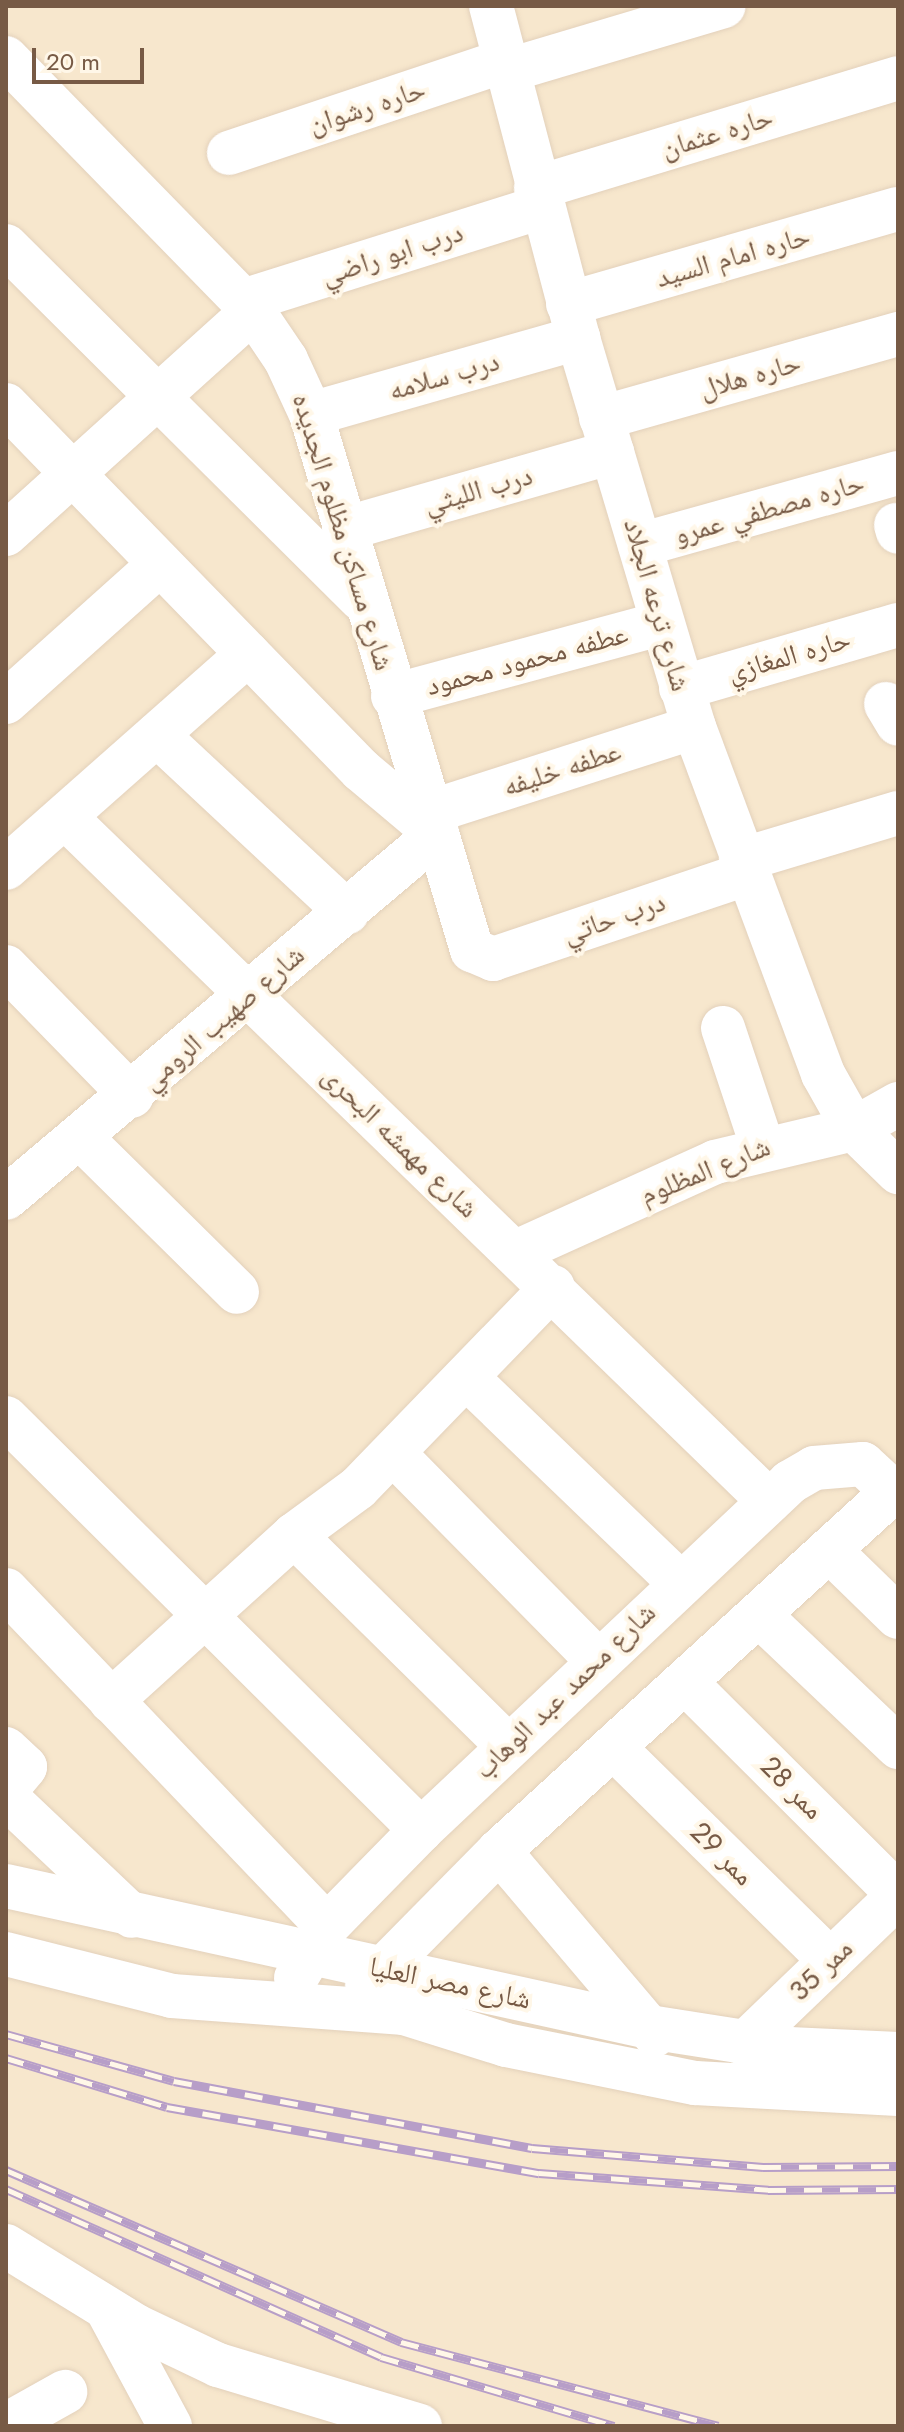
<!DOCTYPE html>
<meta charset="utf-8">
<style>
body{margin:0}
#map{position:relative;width:904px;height:2432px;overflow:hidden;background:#fef4e0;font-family:Jost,"Noto Naskh Arabic",sans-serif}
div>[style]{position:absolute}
.residential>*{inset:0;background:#f7e7cd}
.roads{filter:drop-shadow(0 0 2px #e3d1bb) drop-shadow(0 0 2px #e3d1bb)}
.minor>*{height:44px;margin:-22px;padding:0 22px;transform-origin:22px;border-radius:22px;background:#fff}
.rail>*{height:9px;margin-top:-4.5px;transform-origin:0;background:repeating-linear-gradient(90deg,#fff7e8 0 18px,#b79ec8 0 36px);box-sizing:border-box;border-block:2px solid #b79ec8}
span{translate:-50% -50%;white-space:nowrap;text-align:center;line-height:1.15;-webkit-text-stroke:8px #fff7e8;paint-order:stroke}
.street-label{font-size:28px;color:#775a45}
.frame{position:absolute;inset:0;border:8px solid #775a45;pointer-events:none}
.scale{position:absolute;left:32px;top:48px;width:112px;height:36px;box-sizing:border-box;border:4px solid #775a45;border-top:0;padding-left:10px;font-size:24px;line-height:28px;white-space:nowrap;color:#775a45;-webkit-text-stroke:6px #fff7e8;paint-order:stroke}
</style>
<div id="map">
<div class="residential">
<i style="clip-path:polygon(6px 6px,898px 6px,898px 2426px,6px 2426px)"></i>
</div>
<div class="roads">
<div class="minor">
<i style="left:491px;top:6px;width:343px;rotate:75.3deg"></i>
<i style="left:578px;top:338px;width:406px;rotate:73.4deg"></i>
<i style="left:694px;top:727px;width:370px;rotate:69.6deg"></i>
<i style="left:823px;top:1074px;width:63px;rotate:60.6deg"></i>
<i style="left:854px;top:1129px;width:62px;rotate:44.3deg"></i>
<i style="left:6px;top:58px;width:354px;rotate:45.7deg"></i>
<i style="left:253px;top:311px;width:59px;rotate:56deg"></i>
<i style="left:286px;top:360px;width:60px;rotate:65.2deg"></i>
<i style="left:311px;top:414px;width:560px;rotate:73.28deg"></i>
<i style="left:472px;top:950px;width:23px;rotate:23deg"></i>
<i style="left:493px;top:959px;width:267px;rotate:-18.6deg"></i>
<i style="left:506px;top:71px;width:227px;rotate:-16.6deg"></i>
<i style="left:229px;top:153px;width:290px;rotate:-18.5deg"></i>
<i style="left:536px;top:188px;width:378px;rotate:-16.9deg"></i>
<i style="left:6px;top:246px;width:501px;rotate:44.84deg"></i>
<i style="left:243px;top:301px;width:312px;rotate:-17.5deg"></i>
<i style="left:568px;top:304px;width:343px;rotate:-16.1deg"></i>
<i style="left:6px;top:405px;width:509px;rotate:45.8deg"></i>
<i style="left:361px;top:770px;width:99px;rotate:40.1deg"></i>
<i style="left:437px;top:834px;width:564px;rotate:139.82deg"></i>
<i style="left:311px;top:414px;width:278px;rotate:-15.9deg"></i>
<i style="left:601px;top:418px;width:309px;rotate:-15.8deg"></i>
<i style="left:896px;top:525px;width:7px;rotate:74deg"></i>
<i style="left:344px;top:529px;width:279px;rotate:-16deg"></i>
<i style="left:6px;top:534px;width:333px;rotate:-42.1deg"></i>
<i style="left:640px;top:545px;width:268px;rotate:-15.6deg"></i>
<i style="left:681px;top:688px;width:226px;rotate:-16.2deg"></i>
<i style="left:393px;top:696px;width:277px;rotate:-15.1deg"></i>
<i style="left:6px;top:702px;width:207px;rotate:-41.9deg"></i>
<i style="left:886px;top:704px;width:23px;rotate:59deg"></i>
<i style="left:157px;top:735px;width:260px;rotate:43deg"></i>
<i style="left:430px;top:812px;width:277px;rotate:-17.8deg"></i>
<i style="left:65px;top:817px;width:982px;rotate:44.17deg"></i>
<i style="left:741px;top:860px;width:164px;rotate:-16.7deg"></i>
<i style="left:6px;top:868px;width:323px;rotate:-41.5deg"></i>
<i style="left:6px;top:967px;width:180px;rotate:45.7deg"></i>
<i style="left:723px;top:1028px;width:123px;rotate:71.6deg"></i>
<i style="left:81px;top:1138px;width:219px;rotate:44.6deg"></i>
<i style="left:516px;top:1252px;width:218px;rotate:-24.3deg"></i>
<i style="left:715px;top:1162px;width:143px;rotate:-13.4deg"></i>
<i style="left:854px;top:1129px;width:51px;rotate:-29.6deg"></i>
<i style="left:466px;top:1377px;width:297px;rotate:43.9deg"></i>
<i style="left:6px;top:1418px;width:585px;rotate:44.79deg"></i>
<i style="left:394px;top:1454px;width:289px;rotate:45.4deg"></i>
<i style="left:294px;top:1535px;width:301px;rotate:44.6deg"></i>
<i style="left:829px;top:1550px;width:96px;rotate:44.2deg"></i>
<i style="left:6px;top:1590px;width:465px;rotate:46.3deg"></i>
<i style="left:759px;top:1615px;width:192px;rotate:43.5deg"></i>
<i style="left:685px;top:1682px;width:301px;rotate:44.9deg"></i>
<i style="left:111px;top:1701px;width:247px;rotate:-42.2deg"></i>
<i style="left:294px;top:1535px;width:79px;rotate:-36.3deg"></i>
<i style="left:358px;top:1488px;width:280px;rotate:-45.9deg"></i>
<i style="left:613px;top:1747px;width:305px;rotate:44.5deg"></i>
<i style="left:6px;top:1749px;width:26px;rotate:43deg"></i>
<i style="left:25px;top:1767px;width:30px;rotate:130deg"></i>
<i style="left:6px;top:1797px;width:173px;rotate:43.4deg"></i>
<i style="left:499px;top:1851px;width:241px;rotate:49.7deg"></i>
<i style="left:6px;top:1886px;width:658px;rotate:12.37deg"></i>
<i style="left:649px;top:2027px;width:142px;rotate:8.9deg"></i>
<i style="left:789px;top:2049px;width:109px;rotate:2.6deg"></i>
<i style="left:6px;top:1954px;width:171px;rotate:14.2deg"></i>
<i style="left:172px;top:1996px;width:233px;rotate:4.2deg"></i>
<i style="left:404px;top:2013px;width:107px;rotate:17.4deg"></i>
<i style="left:506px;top:2045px;width:193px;rotate:11.4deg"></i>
<i style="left:695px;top:2083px;width:203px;rotate:3.1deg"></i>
<i style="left:296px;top:1978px;width:61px;rotate:-59.2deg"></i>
<i style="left:327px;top:1926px;width:134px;rotate:-45.6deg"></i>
<i style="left:421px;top:1830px;width:507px;rotate:-43.32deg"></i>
<i style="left:790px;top:1482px;width:28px;rotate:-30deg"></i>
<i style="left:814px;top:1468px;width:49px;rotate:-4.7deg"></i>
<i style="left:863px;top:1464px;width:41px;rotate:43deg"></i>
<i style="left:367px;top:1985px;width:188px;rotate:-45.4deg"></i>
<i style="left:499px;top:1851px;width:540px;rotate:-42.37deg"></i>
<i style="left:744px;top:2044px;width:214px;rotate:-43.9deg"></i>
<i style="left:6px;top:2246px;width:153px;rotate:31.6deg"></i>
<i style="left:136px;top:2326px;width:91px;rotate:25.4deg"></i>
<i style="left:218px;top:2365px;width:211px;rotate:16.8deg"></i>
<i style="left:107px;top:2309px;width:133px;rotate:61.7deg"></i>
<i style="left:6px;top:2425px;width:68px;rotate:-29.2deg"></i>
</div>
</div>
<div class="rail">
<i style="left:6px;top:2034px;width:174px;rotate:15.6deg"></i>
<i style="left:174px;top:2081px;width:364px;rotate:10.6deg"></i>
<i style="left:532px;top:2148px;width:232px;rotate:4.7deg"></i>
<i style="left:763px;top:2167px;width:135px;rotate:-0.4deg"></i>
<i style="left:6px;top:2058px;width:168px;rotate:16.9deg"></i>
<i style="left:167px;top:2107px;width:378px;rotate:10.1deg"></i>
<i style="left:539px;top:2173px;width:230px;rotate:4.2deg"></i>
<i style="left:768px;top:2190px;width:130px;rotate:-0.4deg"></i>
<i style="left:6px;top:2170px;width:431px;rotate:23.5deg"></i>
<i style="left:401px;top:2342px;width:328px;rotate:14.8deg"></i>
<i style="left:6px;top:2189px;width:411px;rotate:24.1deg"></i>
<i style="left:381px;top:2357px;width:243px;rotate:16.5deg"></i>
</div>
<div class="street-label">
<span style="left:367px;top:107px;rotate:-18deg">حاره رشوان</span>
<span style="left:717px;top:133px;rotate:-17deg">حاره عثمان</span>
<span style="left:392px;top:254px;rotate:-18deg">درب ابو راضي</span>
<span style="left:733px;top:257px;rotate:-16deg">حاره امام السيد</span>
<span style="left:444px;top:376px;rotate:-16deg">درب سلامه</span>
<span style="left:750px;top:376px;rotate:-16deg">حاره هلال</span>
<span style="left:478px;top:490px;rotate:-16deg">درب الليثي</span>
<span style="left:769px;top:509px;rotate:-16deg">حاره مصطفي عمرو</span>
<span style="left:343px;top:532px;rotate:73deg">شارع مساكن مظلوم الجديده</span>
<span style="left:657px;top:605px;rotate:74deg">شارع ترعه الجلاد</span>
<span style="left:789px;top:656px;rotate:-16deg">حاره المغازي</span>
<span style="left:527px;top:660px;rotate:-15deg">عطفه محمود محمود</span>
<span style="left:562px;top:769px;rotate:-18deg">عطفه خليفه</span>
<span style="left:614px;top:918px;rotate:-19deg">درب حاتي</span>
<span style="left:223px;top:1018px;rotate:-41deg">شارع صهيب الرومي</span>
<span style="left:400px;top:1142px;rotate:44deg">شارع مهمشه البحرى</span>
<span style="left:705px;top:1171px;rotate:-22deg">شارع المظلوم</span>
<span style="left:565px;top:1691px;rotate:-44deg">شارع محمد عبد الوهاب</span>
<span style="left:792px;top:1788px;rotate:45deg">ممر 28</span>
<span style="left:722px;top:1854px;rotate:45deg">ممر 29</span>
<span style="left:821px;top:1970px;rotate:-44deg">ممر 35</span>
<span style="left:450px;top:1983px;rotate:12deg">شارع مصر العليا</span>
</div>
<div class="frame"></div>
<div class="scale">20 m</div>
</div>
